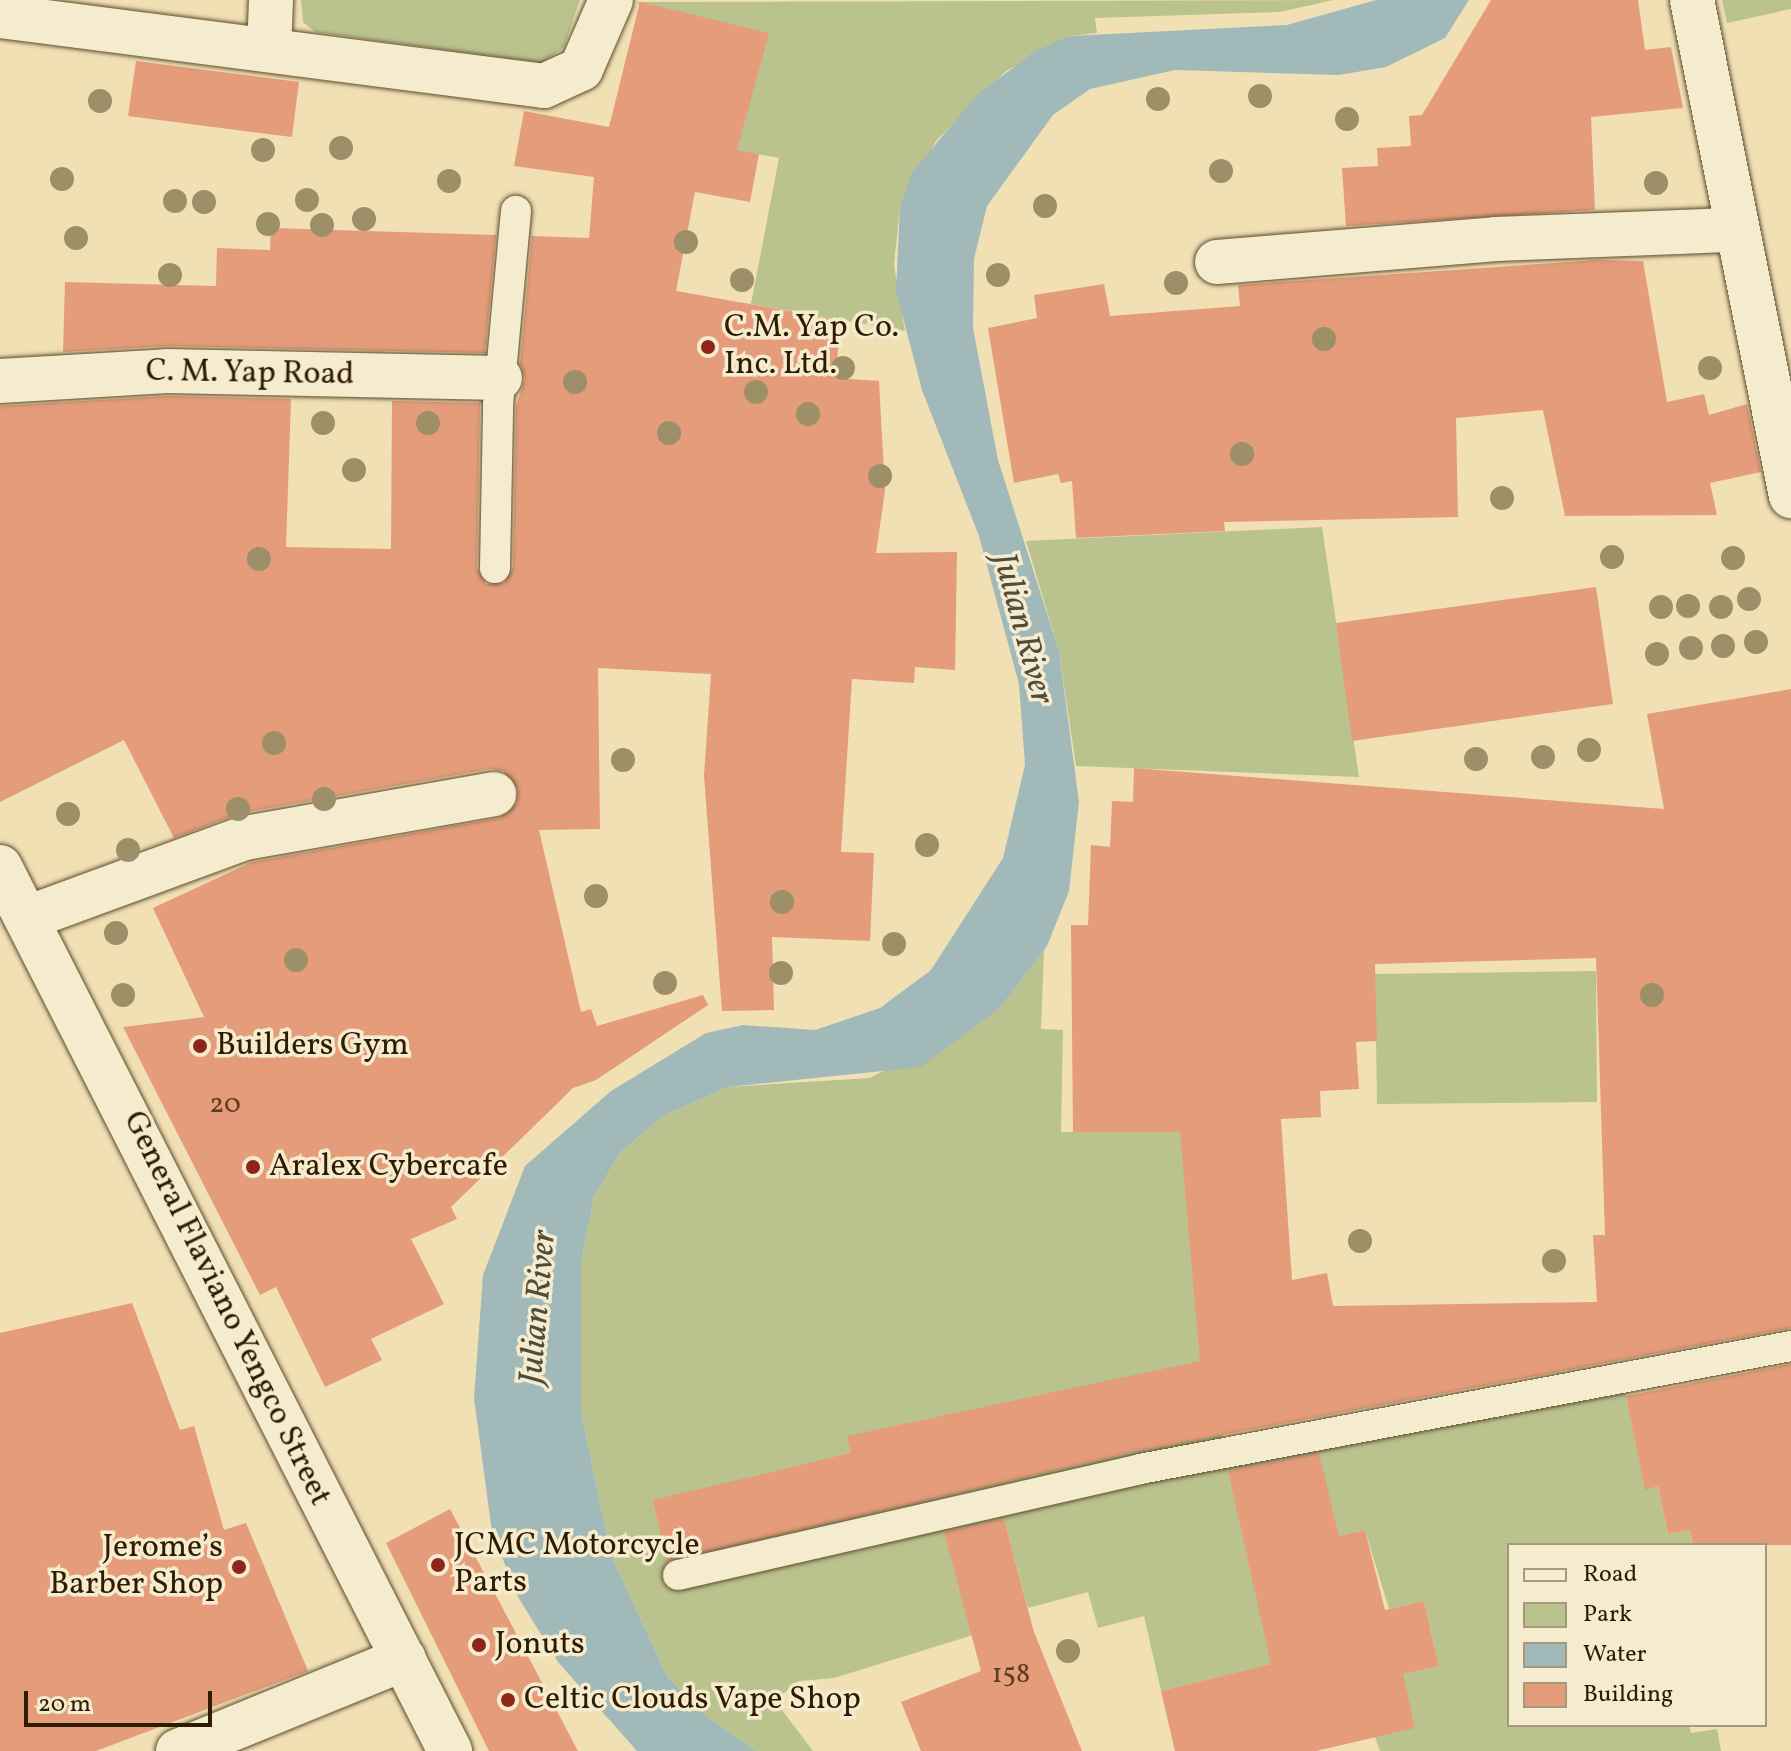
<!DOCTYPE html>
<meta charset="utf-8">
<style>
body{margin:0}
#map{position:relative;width:1791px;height:1751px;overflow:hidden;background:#f0e0b4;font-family:Vollkorn,serif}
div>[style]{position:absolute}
.green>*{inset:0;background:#bac28d}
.water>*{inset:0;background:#a1bab9}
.building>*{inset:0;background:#e49c7b}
.roads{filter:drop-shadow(0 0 2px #5f4c2d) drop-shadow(0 0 2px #5f4c2d)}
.lane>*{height:30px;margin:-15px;padding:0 15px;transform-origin:15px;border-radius:15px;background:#f5ebce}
.street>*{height:44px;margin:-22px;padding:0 22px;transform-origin:22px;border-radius:22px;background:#f5ebce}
.secondary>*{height:44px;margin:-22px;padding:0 22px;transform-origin:22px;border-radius:22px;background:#f5ebce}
.trees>*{width:24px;height:24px;margin:-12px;border-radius:50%;background:#9d8f68}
.dots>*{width:22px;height:22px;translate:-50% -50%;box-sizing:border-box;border:4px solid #f5ebce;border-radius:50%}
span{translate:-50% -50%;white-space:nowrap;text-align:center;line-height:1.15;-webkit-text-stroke:7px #f5ebce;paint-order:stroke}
.number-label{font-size:28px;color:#5c3b1f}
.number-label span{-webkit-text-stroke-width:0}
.poi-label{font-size:32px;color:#2f1b00}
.left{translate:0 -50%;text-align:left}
.right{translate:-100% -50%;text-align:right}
.street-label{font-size:32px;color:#2f1b00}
.water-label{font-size:34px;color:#514b38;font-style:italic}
.legend{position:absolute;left:1507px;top:1543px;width:260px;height:184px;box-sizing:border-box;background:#f5ebce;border:2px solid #a6987c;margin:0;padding:10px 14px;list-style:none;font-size:24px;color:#2f1b00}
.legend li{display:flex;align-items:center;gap:16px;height:40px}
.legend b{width:40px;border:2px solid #a6987c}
.scale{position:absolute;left:24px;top:1691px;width:188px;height:36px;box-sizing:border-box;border:4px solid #2f1b00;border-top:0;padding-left:10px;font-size:24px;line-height:28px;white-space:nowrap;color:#2f1b00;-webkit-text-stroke:6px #f5ebce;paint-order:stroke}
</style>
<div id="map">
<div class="green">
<i style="clip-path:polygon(301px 0,580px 0,564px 47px,542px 63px,315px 32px,303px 22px)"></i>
<i style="clip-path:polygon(1333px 0,1280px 12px,1095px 18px,1097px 33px,1070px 36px,1006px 71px,936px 141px,900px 206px,894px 265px,905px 331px,751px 304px,779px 158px,737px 150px,637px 2px)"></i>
<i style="clip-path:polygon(1722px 0,1791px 0,1791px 9px,1727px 23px)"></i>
<i style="clip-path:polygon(1322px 527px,1359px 777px,1076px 766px,1059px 651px,1026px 541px)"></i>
<i style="clip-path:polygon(1044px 950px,1041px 1029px,1063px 1030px,1061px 1132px,1182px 1131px,1206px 1358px,1224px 1440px,1620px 1366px,1645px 1489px,1658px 1486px,1668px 1534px,1690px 1530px,1693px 1545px,1509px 1545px,1509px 1725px,1689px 1725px,1691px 1733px,1717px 1729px,1721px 1751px,1380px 1751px,1375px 1737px,1403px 1674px,1439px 1665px,1424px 1601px,1389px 1609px,1365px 1530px,1339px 1536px,1330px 1500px,1239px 1520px,1272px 1664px,1161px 1691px,1144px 1616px,1098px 1628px,1088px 1592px,1028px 1608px,1004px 1519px,945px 1535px,973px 1635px,834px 1678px,799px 1681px,783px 1694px,782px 1710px,813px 1751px,756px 1751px,704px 1714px,667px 1676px,611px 1555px,581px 1412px,581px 1264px,594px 1196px,621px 1152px,663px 1116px,728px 1087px,870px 1078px,1000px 1008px)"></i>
<i style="clip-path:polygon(1596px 971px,1597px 1102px,1377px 1104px,1375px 974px)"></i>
</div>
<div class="water">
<i style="clip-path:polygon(1376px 0,1469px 0,1445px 38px,1386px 67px,1339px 75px,1175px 70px,1090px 89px,1053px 115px,987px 206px,974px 259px,973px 328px,998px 460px,1059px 651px,1079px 802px,1069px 891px,1047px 946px,1000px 1008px,921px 1067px,728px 1087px,663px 1116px,621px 1152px,594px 1196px,581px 1264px,581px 1412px,611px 1555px,667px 1676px,704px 1714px,756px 1751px,637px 1751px,558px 1662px,518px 1597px,492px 1532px,474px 1398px,483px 1275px,525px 1166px,611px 1091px,706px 1033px,743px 1025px,815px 1030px,880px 1008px,931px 970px,1003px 858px,1025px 765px,1019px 684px,979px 536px,922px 390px,896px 291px,900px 206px,913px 171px,977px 95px,1035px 51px,1070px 36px,1287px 25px)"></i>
</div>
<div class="building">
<i style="clip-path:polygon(1491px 0,1638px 0,1645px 50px,1671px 47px,1683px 108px,1591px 117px,1595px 210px,1346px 226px,1342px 168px,1378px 166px,1377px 148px,1411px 146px,1409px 116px,1422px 115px)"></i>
<i style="clip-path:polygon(640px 2px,769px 33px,737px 150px,759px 154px,750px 202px,695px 192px,676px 291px,840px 320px,836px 378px,879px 381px,885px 491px,876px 553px,957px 552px,955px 670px,915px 667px,914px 683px,852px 679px,841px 852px,874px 853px,870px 941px,772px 937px,774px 1010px,722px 1011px,704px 776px,711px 674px,598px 668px,600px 829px,539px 830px,581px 1012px,591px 1009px,597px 1026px,703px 995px,708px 1005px,596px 1080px,573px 1088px,451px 1207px,457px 1219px,411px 1239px,444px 1304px,371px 1339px,382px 1360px,325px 1387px,276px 1287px,260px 1295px,123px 1027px,204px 1017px,153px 908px,252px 862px,499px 818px,517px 803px,518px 789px,503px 771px,490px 769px,241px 813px,174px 838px,124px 740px,0 802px,0 406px,167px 396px,291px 399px,286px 547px,391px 549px,392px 401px,480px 403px,477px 568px,486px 584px,504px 583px,513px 568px,516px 406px,525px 379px,520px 364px,532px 236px,589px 238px,594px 177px,514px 166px,524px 111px,609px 127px)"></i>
<i style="clip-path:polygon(136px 61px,299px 82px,292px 137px,128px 116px)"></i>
<i style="clip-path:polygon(271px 228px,496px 235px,485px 353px,168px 346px,63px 352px,65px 282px,216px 286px,217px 248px,270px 250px)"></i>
<i style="clip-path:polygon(1597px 260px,1643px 261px,1667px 402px,1704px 394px,1709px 415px,1747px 404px,1761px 472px,1710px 483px,1717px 515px,1565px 516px,1543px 410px,1456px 418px,1458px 517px,1224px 522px,1225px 531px,1076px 538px,1072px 481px,1061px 483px,1058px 474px,1014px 483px,988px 328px,1037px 318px,1034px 295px,1104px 284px,1110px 316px,1240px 306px,1238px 285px)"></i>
<i style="clip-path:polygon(1596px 587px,1613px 704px,1352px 741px,1336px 623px)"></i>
<i style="clip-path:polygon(evenodd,1791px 689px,1791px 1328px,1137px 1451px,667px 1561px,653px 1500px,851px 1453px,847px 1436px,1200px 1361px,1180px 1132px,1073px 1132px,1071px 925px,1088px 925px,1091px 845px,1110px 847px,1112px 801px,1133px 802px,1134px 768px,1664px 809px,1647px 714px,1791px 689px,1596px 958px,1605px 1235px,1593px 1235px,1597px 1302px,1333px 1306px,1327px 1273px,1292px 1280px,1281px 1119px,1321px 1117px,1320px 1091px,1359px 1089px,1356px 1042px,1377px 1041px,1375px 964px,1596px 958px)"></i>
<i style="clip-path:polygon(132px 1303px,180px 1430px,194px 1426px,224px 1530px,246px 1523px,308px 1671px,96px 1751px,0 1751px,0 1333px)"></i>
<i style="clip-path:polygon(1791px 1364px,1791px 1545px,1693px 1545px,1690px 1530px,1668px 1534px,1658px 1486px,1645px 1490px,1626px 1396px)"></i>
<i style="clip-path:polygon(1319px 1453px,1339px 1536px,1365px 1530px,1385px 1610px,1424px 1601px,1439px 1666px,1403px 1674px,1415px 1728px,1316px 1751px,1175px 1751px,1161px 1691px,1271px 1664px,1228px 1471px)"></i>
<i style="clip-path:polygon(450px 1509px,492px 1588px,578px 1751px,489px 1751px,386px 1543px)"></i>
<i style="clip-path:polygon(1004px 1519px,1034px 1632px,1082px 1751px,921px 1751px,901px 1702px,981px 1671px,944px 1532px)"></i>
</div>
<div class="roads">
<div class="lane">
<i style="left:495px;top:568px;width:163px;rotate:-88.9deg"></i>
<i style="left:498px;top:405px;width:195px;rotate:-84.7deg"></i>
<i style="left:678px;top:1575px;width:474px;rotate:-12.9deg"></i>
<i style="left:1140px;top:1469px;width:663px;rotate:-10.7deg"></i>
</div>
<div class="street">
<i style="left:1692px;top:0;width:506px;rotate:78.71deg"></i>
<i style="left:0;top:16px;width:548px;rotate:7.33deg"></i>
<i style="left:544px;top:86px;width:41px;rotate:-24.7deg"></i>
<i style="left:581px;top:69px;width:75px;rotate:-66.5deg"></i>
<i style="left:269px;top:50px;width:50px;rotate:-87.7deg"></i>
<i style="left:1217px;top:262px;width:280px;rotate:-4.7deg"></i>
<i style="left:1496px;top:239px;width:239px;rotate:-2.2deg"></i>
<i style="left:0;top:381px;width:167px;rotate:-3.4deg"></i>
<i style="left:167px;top:371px;width:333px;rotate:1.2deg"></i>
<i style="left:27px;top:918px;width:232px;rotate:-20.2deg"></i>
<i style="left:245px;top:838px;width:253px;rotate:-10deg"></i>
<i style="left:178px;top:1751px;width:244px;rotate:-22.2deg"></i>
</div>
<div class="secondary">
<i style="left:0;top:867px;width:992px;rotate:63.02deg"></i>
</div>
</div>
<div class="trees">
<i style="left:1260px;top:96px"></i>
<i style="left:1158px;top:99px"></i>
<i style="left:100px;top:101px"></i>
<i style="left:1347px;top:119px"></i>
<i style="left:341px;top:148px"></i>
<i style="left:263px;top:150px"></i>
<i style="left:1221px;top:171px"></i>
<i style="left:62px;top:179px"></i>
<i style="left:449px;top:181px"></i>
<i style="left:1656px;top:183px"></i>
<i style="left:307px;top:200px"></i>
<i style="left:175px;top:201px"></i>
<i style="left:204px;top:202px"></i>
<i style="left:1045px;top:206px"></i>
<i style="left:364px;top:219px"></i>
<i style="left:268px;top:224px"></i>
<i style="left:322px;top:225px"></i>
<i style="left:76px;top:238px"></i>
<i style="left:686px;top:242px"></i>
<i style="left:170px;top:275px"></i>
<i style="left:998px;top:275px"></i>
<i style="left:742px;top:280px"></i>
<i style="left:1176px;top:283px"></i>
<i style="left:1324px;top:339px"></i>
<i style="left:843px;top:368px"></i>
<i style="left:1710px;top:368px"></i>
<i style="left:575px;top:382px"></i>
<i style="left:756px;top:392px"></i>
<i style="left:808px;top:414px"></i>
<i style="left:323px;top:423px"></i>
<i style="left:428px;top:423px"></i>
<i style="left:669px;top:433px"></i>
<i style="left:1242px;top:454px"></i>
<i style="left:354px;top:470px"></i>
<i style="left:880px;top:476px"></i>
<i style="left:1502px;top:498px"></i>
<i style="left:1612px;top:557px"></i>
<i style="left:1733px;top:558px"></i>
<i style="left:259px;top:559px"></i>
<i style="left:1749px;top:599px"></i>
<i style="left:1688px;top:606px"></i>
<i style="left:1661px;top:607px"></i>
<i style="left:1721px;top:607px"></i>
<i style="left:1756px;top:642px"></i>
<i style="left:1723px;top:646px"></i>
<i style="left:1691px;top:648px"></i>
<i style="left:1657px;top:654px"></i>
<i style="left:274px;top:743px"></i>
<i style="left:1589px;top:750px"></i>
<i style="left:1543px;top:757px"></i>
<i style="left:1476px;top:759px"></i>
<i style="left:623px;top:760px"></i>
<i style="left:324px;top:799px"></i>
<i style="left:238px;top:809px"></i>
<i style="left:68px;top:814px"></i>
<i style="left:927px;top:845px"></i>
<i style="left:128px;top:850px"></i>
<i style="left:596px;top:896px"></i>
<i style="left:782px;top:902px"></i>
<i style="left:116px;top:933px"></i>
<i style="left:894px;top:944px"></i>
<i style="left:296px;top:960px"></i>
<i style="left:781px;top:973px"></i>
<i style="left:665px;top:983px"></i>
<i style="left:123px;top:995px"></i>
<i style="left:1652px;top:995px"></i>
<i style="left:1360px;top:1241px"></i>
<i style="left:1554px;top:1261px"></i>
<i style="left:1068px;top:1651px"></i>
</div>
<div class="dots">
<i style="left:708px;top:347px;background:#8f2418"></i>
<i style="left:200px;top:1046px;background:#8f2418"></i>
<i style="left:253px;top:1167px;background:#8f2418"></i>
<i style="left:438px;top:1565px;background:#8f2418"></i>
<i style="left:239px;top:1567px;background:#8f2418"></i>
<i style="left:479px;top:1645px;background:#8f2418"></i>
<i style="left:508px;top:1700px;background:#8f2418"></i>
</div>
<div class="number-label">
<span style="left:225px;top:1105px">20</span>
<span style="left:1011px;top:1675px">158</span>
</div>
<div class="poi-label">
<span class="left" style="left:724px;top:347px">C.M. Yap Co.<br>Inc. Ltd.</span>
<span class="left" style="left:216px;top:1046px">Builders Gym</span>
<span class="left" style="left:269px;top:1167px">Aralex Cybercafe</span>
<span class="left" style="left:454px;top:1565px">JCMC Motorcycle<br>Parts</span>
<span class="right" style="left:223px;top:1567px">Jerome’s<br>Barber Shop</span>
<span class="left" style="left:495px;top:1645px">Jonuts</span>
<span class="left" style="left:524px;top:1700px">Celtic Clouds Vape Shop</span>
</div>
<div class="street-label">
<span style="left:250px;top:374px;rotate:1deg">C. M. Yap Road</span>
<span style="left:226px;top:1309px;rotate:64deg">General Flaviano Yengco Street</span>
</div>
<div class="water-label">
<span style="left:1022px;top:629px;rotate:75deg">Julian River</span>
<span style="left:539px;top:1307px;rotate:-85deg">Julian River</span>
</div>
<ul class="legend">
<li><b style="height:10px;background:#f5ebce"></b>Road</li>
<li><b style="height:22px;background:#bac28d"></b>Park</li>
<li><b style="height:22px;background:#a1bab9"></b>Water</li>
<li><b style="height:22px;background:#e49c7b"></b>Building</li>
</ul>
<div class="scale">20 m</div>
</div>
